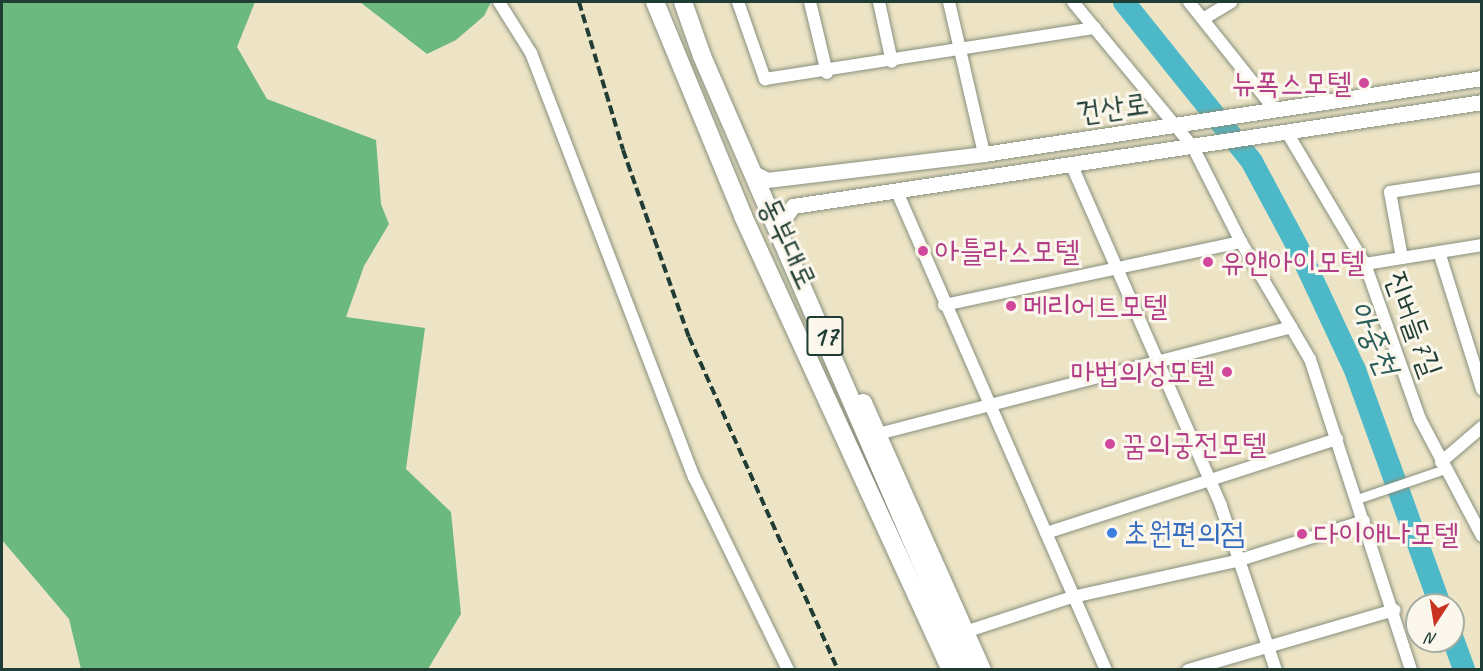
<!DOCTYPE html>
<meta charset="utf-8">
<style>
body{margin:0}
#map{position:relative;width:1483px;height:671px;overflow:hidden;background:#ede4c6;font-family:Caveat,"Poor Story",sans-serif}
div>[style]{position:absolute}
.forest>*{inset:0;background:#6bb881}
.river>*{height:22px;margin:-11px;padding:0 11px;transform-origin:11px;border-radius:11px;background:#4db9c8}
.roads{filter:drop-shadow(0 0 2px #86907d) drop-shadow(0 0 2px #86907d)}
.pedestrian>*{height:9px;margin:-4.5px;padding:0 4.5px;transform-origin:4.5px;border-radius:4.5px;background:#fff}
.minor>*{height:12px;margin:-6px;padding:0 6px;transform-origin:6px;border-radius:6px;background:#fff}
.tertiary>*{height:15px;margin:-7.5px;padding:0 7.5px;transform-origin:7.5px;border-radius:7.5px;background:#fff}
.primary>*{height:18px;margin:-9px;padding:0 9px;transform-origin:9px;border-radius:9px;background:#fff}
.rail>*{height:4px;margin-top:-2px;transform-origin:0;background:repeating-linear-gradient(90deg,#1f3d34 0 9px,transparent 0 13.5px)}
.dots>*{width:16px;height:16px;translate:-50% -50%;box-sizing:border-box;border:3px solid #fbf7ec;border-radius:50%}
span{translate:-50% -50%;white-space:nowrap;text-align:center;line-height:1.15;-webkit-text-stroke:6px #fbf7ec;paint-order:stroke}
.shield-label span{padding:2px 4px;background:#fbf7ec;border:2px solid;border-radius:4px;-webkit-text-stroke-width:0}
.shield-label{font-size:28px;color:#1f3d34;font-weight:700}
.hotel-label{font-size:30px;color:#b23c85}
.right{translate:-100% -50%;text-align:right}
.left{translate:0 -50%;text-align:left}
.street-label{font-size:30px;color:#1f3d34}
.shop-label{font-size:30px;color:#366cbe}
.water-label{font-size:32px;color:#2a5c59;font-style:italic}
.frame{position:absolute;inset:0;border:3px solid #1f3d34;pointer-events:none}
.north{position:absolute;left:1405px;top:593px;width:60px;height:60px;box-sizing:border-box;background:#fbf7ec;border:2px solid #a3ada2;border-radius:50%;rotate:192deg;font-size:16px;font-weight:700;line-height:24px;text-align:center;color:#1f3d34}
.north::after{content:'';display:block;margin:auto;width:21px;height:27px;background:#c8321e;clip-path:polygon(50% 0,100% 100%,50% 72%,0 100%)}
</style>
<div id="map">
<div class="forest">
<i style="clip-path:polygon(2px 2px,255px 2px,237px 47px,267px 99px,376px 140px,381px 204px,389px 224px,364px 266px,346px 317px,425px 328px,406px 469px,451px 512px,461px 614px,428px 669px,81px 669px,69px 619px,2px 540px)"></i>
<i style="clip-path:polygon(360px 2px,491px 2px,484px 16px,456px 40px,427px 54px)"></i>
</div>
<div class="river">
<i style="left:1124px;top:2px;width:205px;rotate:51.3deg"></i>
<i style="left:1252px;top:162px;width:95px;rotate:61.8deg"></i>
<i style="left:1297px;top:246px;width:137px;rotate:64.9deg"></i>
<i style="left:1355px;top:370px;width:250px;rotate:70.1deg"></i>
<i style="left:1453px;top:639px;width:33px;rotate:70deg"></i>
</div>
<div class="roads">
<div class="pedestrian">
<i style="left:1357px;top:499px;width:93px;rotate:-18.8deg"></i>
</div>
<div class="minor">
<i style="left:499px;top:2px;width:60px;rotate:57.9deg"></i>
<i style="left:531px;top:53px;width:454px;rotate:69deg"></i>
<i style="left:694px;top:477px;width:215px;rotate:64deg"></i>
<i style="left:738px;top:2px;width:82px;rotate:70.7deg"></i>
<i style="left:765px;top:79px;width:334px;rotate:-8.8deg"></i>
<i style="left:810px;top:2px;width:73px;rotate:76.5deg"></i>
<i style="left:879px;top:2px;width:61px;rotate:77.8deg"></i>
<i style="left:949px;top:2px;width:156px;rotate:77deg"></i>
<i style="left:1073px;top:2px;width:188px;rotate:50.4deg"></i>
<i style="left:1193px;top:147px;width:106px;rotate:63.2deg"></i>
<i style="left:1241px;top:242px;width:136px;rotate:59.5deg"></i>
<i style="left:1310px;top:359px;width:327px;rotate:72deg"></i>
<i style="left:1189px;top:2px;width:138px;rotate:51.5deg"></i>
<i style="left:1203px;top:19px;width:33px;rotate:-31deg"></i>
<i style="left:1288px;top:134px;width:151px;rotate:59.4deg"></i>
<i style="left:1365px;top:264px;width:164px;rotate:70.5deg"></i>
<i style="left:1420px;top:419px;width:132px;rotate:62.1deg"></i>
<i style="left:1072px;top:166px;width:371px;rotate:66.3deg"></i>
<i style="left:1221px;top:506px;width:173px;rotate:71.5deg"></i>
<i style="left:898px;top:194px;width:519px;rotate:66.4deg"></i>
<i style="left:1439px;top:252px;width:144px;rotate:72.6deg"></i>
<i style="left:1402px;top:258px;width:67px;rotate:-100.3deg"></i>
<i style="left:1390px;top:192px;width:93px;rotate:-8.7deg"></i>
<i style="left:1365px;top:264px;width:119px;rotate:-9.2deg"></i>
<i style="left:944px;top:305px;width:304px;rotate:-12deg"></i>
<i style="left:878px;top:434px;width:427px;rotate:-14.5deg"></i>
<i style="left:1441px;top:462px;width:54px;rotate:-40.5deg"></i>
<i style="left:1046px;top:533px;width:306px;rotate:-17.9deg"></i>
<i style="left:965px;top:632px;width:113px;rotate:-18.1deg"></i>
<i style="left:1072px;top:597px;width:172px;rotate:-12.4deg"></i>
<i style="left:1240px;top:560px;width:130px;rotate:-17.5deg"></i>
<i style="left:1188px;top:670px;width:215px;rotate:-16.2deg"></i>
</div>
<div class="tertiary">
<i style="left:752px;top:172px;width:17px;rotate:28deg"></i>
<i style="left:767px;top:180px;width:219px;rotate:-6.8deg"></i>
<i style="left:984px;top:154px;width:504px;rotate:-8.68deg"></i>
<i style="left:777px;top:228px;width:27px;rotate:-54deg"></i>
<i style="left:793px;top:206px;width:697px;rotate:-8.58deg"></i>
</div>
<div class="primary">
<i style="left:655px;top:2px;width:231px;rotate:67.6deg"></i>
<i style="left:743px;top:216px;width:499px;rotate:65.4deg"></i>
<i style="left:683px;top:2px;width:57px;rotate:70.6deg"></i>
<i style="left:702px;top:56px;width:669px;rotate:66.58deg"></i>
<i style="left:863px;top:403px;width:292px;rotate:66deg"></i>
</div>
</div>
<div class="rail">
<i style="left:579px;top:2px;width:154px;rotate:73.4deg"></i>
<i style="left:623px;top:150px;width:198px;rotate:70.6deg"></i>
<i style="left:689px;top:337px;width:365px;rotate:65.9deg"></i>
</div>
<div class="dots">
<i style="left:1364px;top:83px;background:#d1479c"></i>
<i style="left:923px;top:251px;background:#d1479c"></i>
<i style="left:1208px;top:262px;background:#d1479c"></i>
<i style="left:1011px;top:306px;background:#d1479c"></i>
<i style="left:1227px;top:372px;background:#d1479c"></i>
<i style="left:1110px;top:444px;background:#d1479c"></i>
<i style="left:1112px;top:533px;background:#3f7fe0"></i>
<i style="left:1302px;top:534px;background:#d1479c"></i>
</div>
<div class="shield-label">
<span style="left:825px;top:336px">17</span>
</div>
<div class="hotel-label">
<span class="right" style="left:1352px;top:83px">뉴폭스모텔</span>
<span class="left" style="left:935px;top:251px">아틀라스모텔</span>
<span class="left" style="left:1220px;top:262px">유앤아이모텔</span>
<span class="left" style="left:1023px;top:306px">메리어트모텔</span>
<span class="right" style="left:1215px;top:372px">마법의성모텔</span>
<span class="left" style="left:1122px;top:444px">꿈의궁전모텔</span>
<span class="left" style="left:1314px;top:534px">다이애나모텔</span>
</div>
<div class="street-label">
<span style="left:1112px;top:108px;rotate:-8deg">건산로</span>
<span style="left:788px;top:243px;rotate:65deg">동부대로</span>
<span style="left:1414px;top:324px;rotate:70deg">진버들7길</span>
</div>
<div class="shop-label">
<span class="left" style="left:1124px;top:533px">초원편의점</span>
</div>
<div class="water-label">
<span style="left:1373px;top:338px;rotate:66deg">아중천</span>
</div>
<div class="frame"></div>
<div class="north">N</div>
</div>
